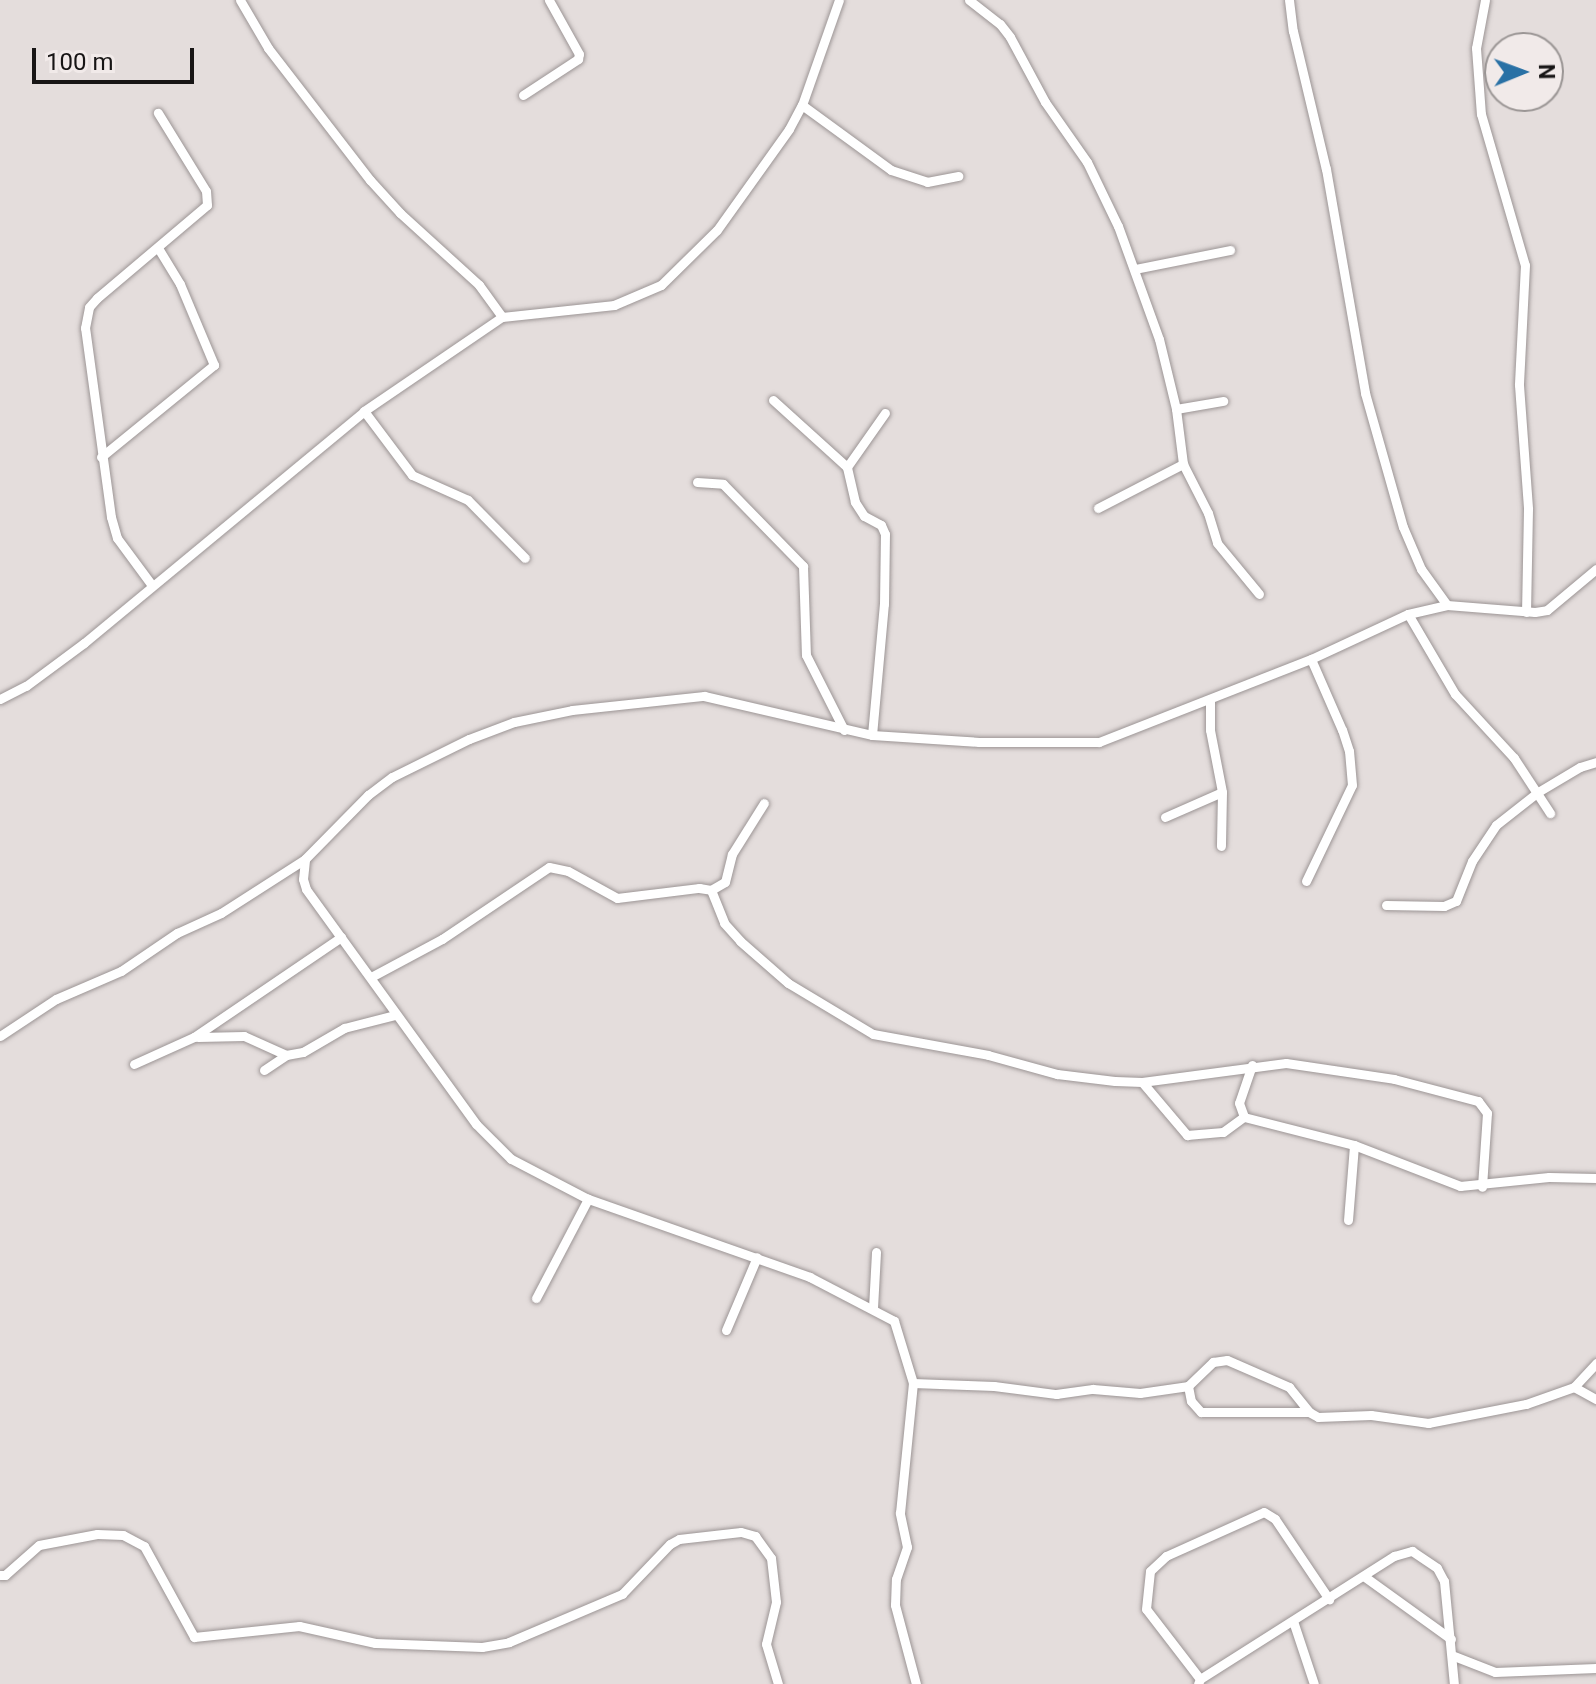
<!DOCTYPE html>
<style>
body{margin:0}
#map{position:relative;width:1596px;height:1684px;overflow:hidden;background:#e4dddc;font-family:Roboto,sans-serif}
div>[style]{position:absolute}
.roads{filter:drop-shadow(0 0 2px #9c9595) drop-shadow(0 0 2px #9c9595)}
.street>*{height:9px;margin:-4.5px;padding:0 4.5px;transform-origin:4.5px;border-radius:4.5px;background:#fff}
span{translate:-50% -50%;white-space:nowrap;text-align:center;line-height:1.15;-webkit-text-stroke:8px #f1eae9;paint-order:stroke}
.north{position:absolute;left:1484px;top:32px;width:80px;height:80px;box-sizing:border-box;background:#f1eae9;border:2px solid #9a9594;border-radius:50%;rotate:89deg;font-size:22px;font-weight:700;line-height:32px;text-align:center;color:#171515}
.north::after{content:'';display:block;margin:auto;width:28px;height:36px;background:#2971a5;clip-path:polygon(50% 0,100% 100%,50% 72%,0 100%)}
.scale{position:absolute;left:32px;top:48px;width:162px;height:36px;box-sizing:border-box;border:4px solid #171515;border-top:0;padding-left:10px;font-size:24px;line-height:28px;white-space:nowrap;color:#171515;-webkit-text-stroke:6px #f1eae9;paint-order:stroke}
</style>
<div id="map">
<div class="roads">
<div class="street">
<i style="left:240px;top:0;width:56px;rotate:59.7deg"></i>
<i style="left:268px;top:48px;width:167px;rotate:52.3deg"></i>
<i style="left:370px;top:180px;width:45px;rotate:47.7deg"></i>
<i style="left:400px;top:213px;width:107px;rotate:42.3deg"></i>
<i style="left:479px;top:285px;width:39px;rotate:54deg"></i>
<i style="left:969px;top:0;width:39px;rotate:38deg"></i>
<i style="left:1000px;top:24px;width:16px;rotate:52deg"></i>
<i style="left:1010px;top:37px;width:74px;rotate:61.7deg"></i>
<i style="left:1045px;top:102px;width:73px;rotate:55deg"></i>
<i style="left:1087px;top:162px;width:71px;rotate:64.2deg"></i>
<i style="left:1118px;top:226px;width:120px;rotate:70.1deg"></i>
<i style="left:1159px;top:339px;width:72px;rotate:76.3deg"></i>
<i style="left:1176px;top:409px;width:55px;rotate:82.7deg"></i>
<i style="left:1183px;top:464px;width:55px;rotate:63deg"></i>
<i style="left:1208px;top:513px;width:31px;rotate:73deg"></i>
<i style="left:1217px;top:543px;width:66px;rotate:50.5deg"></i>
<i style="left:1289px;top:0;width:31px;rotate:83deg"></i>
<i style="left:1293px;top:31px;width:142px;rotate:76.6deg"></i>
<i style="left:1326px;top:169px;width:227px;rotate:80.1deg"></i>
<i style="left:1365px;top:393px;width:139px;rotate:74.2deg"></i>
<i style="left:1403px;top:527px;width:46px;rotate:66.8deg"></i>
<i style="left:1421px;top:569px;width:44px;rotate:54.2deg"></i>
<i style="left:1447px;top:605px;width:88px;rotate:4.5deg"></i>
<i style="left:1535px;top:612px;width:12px;rotate:-9deg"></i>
<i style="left:1547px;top:610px;width:64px;rotate:-39.9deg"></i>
<i style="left:1485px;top:0;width:49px;rotate:100.6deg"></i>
<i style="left:1476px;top:48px;width:66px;rotate:85.7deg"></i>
<i style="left:1481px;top:114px;width:157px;rotate:73.8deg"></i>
<i style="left:1525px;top:265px;width:120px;rotate:92.9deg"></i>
<i style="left:1519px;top:385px;width:124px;rotate:85.8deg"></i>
<i style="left:1528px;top:509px;width:103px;rotate:91.1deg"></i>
<i style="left:523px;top:95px;width:66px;rotate:-33.2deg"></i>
<i style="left:578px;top:59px;width:5px;rotate:-79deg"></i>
<i style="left:579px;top:54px;width:62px;rotate:-119.1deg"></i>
<i style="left:802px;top:105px;width:110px;rotate:36.1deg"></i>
<i style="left:891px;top:170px;width:38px;rotate:18deg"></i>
<i style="left:927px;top:182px;width:32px;rotate:-11deg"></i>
<i style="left:1135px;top:269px;width:97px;rotate:-11.3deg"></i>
<i style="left:773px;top:400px;width:100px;rotate:42.2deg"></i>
<i style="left:1176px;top:409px;width:48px;rotate:-9.7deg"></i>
<i style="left:364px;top:411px;width:80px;rotate:53.1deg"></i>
<i style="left:412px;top:475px;width:61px;rotate:24.1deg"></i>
<i style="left:468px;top:500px;width:81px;rotate:45.5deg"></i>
<i style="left:101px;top:457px;width:146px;rotate:-39.2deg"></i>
<i style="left:214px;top:365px;width:88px;rotate:-112.8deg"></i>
<i style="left:180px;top:284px;width:42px;rotate:-121.4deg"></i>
<i style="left:697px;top:482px;width:26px;rotate:4deg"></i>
<i style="left:723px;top:484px;width:115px;rotate:45.7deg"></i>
<i style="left:803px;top:566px;width:89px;rotate:88.1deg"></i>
<i style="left:806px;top:655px;width:84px;rotate:63.1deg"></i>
<i style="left:1098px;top:508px;width:96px;rotate:-27.4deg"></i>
<i style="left:151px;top:584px;width:57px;rotate:-126.5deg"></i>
<i style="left:117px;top:538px;width:22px;rotate:-106deg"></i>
<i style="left:111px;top:517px;width:191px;rotate:-97.8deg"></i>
<i style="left:85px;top:328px;width:21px;rotate:-79deg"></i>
<i style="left:89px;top:307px;width:12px;rotate:-48deg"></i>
<i style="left:97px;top:298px;width:144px;rotate:-40.2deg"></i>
<i style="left:207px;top:205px;width:14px;rotate:-94deg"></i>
<i style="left:206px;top:191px;width:92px;rotate:-121.6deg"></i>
<i style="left:1408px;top:614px;width:93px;rotate:59.6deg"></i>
<i style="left:1455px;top:694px;width:87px;rotate:47.3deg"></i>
<i style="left:1514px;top:758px;width:66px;rotate:56.8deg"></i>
<i style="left:0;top:699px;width:29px;rotate:-27deg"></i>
<i style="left:26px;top:686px;width:72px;rotate:-36.6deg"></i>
<i style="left:84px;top:643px;width:364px;rotate:-39.6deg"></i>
<i style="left:364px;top:411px;width:167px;rotate:-34.3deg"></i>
<i style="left:502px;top:317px;width:113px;rotate:-6.1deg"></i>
<i style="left:614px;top:305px;width:51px;rotate:-23.1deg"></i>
<i style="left:661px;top:285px;width:78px;rotate:-44.5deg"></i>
<i style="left:717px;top:230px;width:124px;rotate:-54.5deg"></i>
<i style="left:789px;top:129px;width:27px;rotate:-62deg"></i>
<i style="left:802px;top:105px;width:111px;rotate:-70.6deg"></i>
<i style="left:1210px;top:700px;width:30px;rotate:90deg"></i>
<i style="left:1210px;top:730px;width:63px;rotate:79deg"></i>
<i style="left:1222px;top:792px;width:54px;rotate:91.1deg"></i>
<i style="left:872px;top:735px;width:132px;rotate:-84.8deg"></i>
<i style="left:884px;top:604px;width:70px;rotate:-89.2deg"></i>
<i style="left:885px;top:534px;width:10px;rotate:-114deg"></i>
<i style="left:881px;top:525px;width:19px;rotate:-152deg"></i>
<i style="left:864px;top:516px;width:17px;rotate:-123deg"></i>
<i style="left:855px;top:502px;width:36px;rotate:-103deg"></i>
<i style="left:847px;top:467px;width:66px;rotate:-54.9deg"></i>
<i style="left:1165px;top:817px;width:62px;rotate:-23.7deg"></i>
<i style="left:1306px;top:881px;width:106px;rotate:-64.4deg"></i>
<i style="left:1352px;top:785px;width:34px;rotate:-95deg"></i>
<i style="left:1349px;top:751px;width:22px;rotate:-108deg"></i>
<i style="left:1342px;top:730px;width:77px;rotate:-113.6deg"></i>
<i style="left:711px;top:890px;width:35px;rotate:68deg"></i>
<i style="left:724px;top:923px;width:24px;rotate:48deg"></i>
<i style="left:740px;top:941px;width:64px;rotate:41.2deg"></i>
<i style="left:788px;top:983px;width:99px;rotate:31deg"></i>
<i style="left:873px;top:1034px;width:117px;rotate:10.3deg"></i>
<i style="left:988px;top:1055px;width:72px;rotate:15.4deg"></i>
<i style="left:1057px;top:1074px;width:58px;rotate:6.9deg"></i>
<i style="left:1115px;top:1081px;width:27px;rotate:2deg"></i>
<i style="left:1142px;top:1082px;width:145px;rotate:-7.5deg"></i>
<i style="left:1286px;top:1063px;width:109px;rotate:8.4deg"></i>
<i style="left:1394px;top:1079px;width:87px;rotate:14.7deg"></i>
<i style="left:1478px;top:1101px;width:15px;rotate:53deg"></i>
<i style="left:1487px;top:1113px;width:74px;rotate:93.9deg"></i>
<i style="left:1386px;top:905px;width:58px;rotate:1deg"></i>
<i style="left:1444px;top:906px;width:13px;rotate:-23deg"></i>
<i style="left:1456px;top:901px;width:43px;rotate:-68.2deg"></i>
<i style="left:1472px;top:861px;width:43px;rotate:-56.3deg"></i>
<i style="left:1496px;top:825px;width:53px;rotate:-38.2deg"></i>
<i style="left:1538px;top:792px;width:49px;rotate:-30.8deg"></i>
<i style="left:1580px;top:767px;width:17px;rotate:-17deg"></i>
<i style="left:371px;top:977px;width:81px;rotate:-28.2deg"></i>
<i style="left:442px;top:939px;width:129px;rotate:-33.9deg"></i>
<i style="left:549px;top:867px;width:19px;rotate:12deg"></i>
<i style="left:568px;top:871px;width:56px;rotate:28.9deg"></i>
<i style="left:617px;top:898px;width:83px;rotate:-7deg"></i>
<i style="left:699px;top:888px;width:12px;rotate:9deg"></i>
<i style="left:711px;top:890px;width:16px;rotate:-30deg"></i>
<i style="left:725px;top:882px;width:29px;rotate:-76deg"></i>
<i style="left:732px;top:854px;width:60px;rotate:-57.9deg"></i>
<i style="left:0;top:1036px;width:67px;rotate:-33.5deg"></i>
<i style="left:56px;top:999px;width:71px;rotate:-23.3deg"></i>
<i style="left:121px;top:971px;width:68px;rotate:-34.2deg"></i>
<i style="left:177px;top:933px;width:48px;rotate:-24.4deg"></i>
<i style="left:221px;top:913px;width:100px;rotate:-32.7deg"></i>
<i style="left:198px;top:1037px;width:46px;rotate:-1.2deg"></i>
<i style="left:244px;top:1036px;width:46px;rotate:24.3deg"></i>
<i style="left:134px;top:1064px;width:66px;rotate:-24.2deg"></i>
<i style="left:194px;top:1037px;width:178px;rotate:-34.2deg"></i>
<i style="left:1252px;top:1065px;width:40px;rotate:108.9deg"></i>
<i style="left:1239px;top:1103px;width:15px;rotate:70deg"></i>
<i style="left:1244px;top:1117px;width:114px;rotate:14.3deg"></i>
<i style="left:1354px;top:1145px;width:114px;rotate:21.1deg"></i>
<i style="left:1460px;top:1186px;width:89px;rotate:-5.8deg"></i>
<i style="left:1549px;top:1177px;width:47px;rotate:1.2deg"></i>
<i style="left:264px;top:1070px;width:27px;rotate:-34deg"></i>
<i style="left:286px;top:1055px;width:17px;rotate:-10deg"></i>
<i style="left:303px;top:1052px;width:48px;rotate:-30.3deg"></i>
<i style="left:344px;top:1028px;width:53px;rotate:-14.3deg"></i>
<i style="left:1142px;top:1082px;width:70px;rotate:49.7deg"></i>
<i style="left:1187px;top:1135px;width:36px;rotate:-5deg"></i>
<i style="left:1223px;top:1132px;width:26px;rotate:-36deg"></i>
<i style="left:1348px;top:1220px;width:75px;rotate:-85.4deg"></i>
<i style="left:536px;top:1298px;width:112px;rotate:-62.3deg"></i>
<i style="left:873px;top:1308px;width:56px;rotate:-86.9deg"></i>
<i style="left:726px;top:1330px;width:79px;rotate:-67deg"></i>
<i style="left:913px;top:1383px;width:81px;rotate:2.1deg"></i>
<i style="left:994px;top:1386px;width:63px;rotate:7.4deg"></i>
<i style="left:1056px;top:1394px;width:37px;rotate:-8deg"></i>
<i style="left:1093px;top:1389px;width:47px;rotate:4.9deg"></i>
<i style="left:1140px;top:1393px;width:49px;rotate:-8.3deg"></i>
<i style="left:1188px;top:1386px;width:35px;rotate:-44deg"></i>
<i style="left:1213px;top:1362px;width:14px;rotate:-8deg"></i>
<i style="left:1227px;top:1360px;width:68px;rotate:23.5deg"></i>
<i style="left:1289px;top:1387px;width:32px;rotate:51deg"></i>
<i style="left:1188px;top:1386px;width:15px;rotate:79deg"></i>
<i style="left:1191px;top:1401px;width:15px;rotate:48deg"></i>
<i style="left:1201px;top:1412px;width:108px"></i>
<i style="left:1309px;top:1412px;width:10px;rotate:29deg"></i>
<i style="left:1318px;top:1417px;width:53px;rotate:-2.2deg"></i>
<i style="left:1371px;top:1415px;width:58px;rotate:8deg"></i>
<i style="left:1428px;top:1423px;width:100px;rotate:-11deg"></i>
<i style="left:1526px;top:1404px;width:51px;rotate:-19.5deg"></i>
<i style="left:1574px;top:1387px;width:33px;rotate:-47deg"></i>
<i style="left:1574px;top:1387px;width:25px;rotate:29deg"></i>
<i style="left:0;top:1575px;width:5px"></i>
<i style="left:5px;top:1575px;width:45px;rotate:-41.4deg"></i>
<i style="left:39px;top:1545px;width:59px;rotate:-10.7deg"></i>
<i style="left:97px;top:1534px;width:26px;rotate:2deg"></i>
<i style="left:123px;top:1535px;width:24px;rotate:28deg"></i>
<i style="left:144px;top:1546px;width:104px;rotate:61.2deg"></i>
<i style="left:194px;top:1637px;width:106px;rotate:-6deg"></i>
<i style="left:299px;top:1626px;width:78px;rotate:12.6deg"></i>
<i style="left:375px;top:1643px;width:107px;rotate:2.1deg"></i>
<i style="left:482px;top:1647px;width:27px;rotate:-10deg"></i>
<i style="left:509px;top:1642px;width:123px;rotate:-23deg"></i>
<i style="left:622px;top:1594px;width:69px;rotate:-46.2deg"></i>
<i style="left:670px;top:1544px;width:10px;rotate:-29deg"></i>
<i style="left:679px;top:1539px;width:62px;rotate:-6.4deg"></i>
<i style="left:741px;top:1532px;width:15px;rotate:16deg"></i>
<i style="left:755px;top:1536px;width:27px;rotate:54deg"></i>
<i style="left:771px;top:1558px;width:44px;rotate:83.5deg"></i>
<i style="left:776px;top:1602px;width:43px;rotate:103.4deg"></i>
<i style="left:766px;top:1644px;width:42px;rotate:73.3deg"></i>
<i style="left:1365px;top:1577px;width:106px;rotate:35.8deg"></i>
<i style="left:1293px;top:1621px;width:66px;rotate:71.6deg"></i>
<i style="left:1454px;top:1656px;width:44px;rotate:21.3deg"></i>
<i style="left:1495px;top:1672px;width:101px;rotate:-2.3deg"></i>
<i style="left:1200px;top:1679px;width:88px;rotate:-127.6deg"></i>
<i style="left:1146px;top:1609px;width:38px;rotate:-84deg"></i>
<i style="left:1150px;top:1571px;width:22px;rotate:-43deg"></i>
<i style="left:1166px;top:1556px;width:107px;rotate:-24.2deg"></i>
<i style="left:1264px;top:1512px;width:13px;rotate:32deg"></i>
<i style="left:1275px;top:1519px;width:97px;rotate:56deg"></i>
<i style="left:916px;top:1684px;width:82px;rotate:-104.9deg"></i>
<i style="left:895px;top:1605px;width:26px;rotate:-88deg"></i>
<i style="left:896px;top:1579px;width:34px;rotate:-71deg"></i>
<i style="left:907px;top:1547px;width:35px;rotate:-102deg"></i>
<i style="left:900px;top:1513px;width:131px;rotate:-84.3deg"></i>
<i style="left:913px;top:1383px;width:65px;rotate:-107deg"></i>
<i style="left:894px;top:1321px;width:95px;rotate:-152.4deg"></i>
<i style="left:810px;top:1277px;width:235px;rotate:-160.6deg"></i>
<i style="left:588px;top:1199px;width:87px;rotate:-152.5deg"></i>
<i style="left:511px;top:1159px;width:49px;rotate:-135deg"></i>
<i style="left:476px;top:1124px;width:290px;rotate:-125.9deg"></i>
<i style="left:306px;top:889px;width:10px;rotate:-107deg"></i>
<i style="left:303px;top:879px;width:20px;rotate:-84deg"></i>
<i style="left:305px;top:859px;width:90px;rotate:-45.5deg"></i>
<i style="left:368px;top:795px;width:30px;rotate:-37deg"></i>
<i style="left:392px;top:777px;width:86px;rotate:-26.3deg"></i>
<i style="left:469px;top:739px;width:48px;rotate:-20.7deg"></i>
<i style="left:514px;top:722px;width:59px;rotate:-11.7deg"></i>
<i style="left:572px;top:710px;width:133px;rotate:-6.1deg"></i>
<i style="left:704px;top:696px;width:172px;rotate:13.1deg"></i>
<i style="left:872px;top:735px;width:107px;rotate:3.7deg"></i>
<i style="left:979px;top:742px;width:120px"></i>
<i style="left:1099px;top:742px;width:228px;rotate:-21.4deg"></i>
<i style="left:1311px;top:659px;width:107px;rotate:-24.9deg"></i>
<i style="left:1408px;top:614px;width:40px;rotate:-13deg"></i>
<i style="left:1198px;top:1684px;width:5px;rotate:-68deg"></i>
<i style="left:1200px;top:1679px;width:230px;rotate:-32.4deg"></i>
<i style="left:1394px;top:1556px;width:19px;rotate:-16deg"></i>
<i style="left:1412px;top:1551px;width:30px;rotate:34deg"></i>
<i style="left:1437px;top:1568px;width:15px;rotate:62deg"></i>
<i style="left:1444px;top:1581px;width:103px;rotate:84.5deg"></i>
</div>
</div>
<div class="north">N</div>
<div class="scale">100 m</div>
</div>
